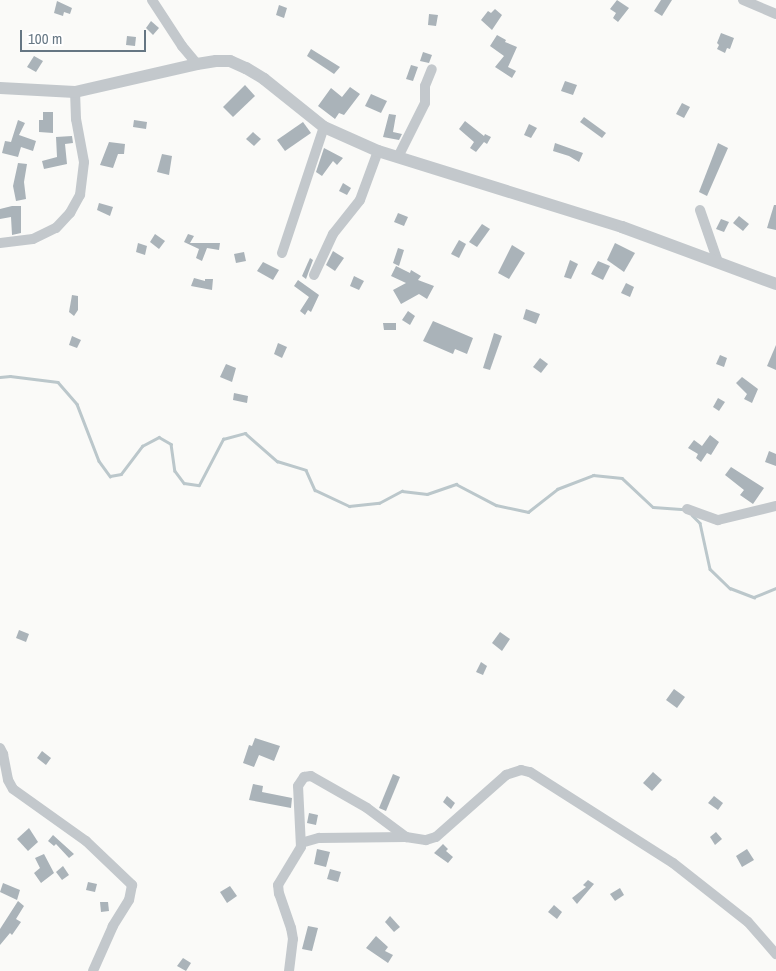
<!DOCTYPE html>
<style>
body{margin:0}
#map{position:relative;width:776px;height:971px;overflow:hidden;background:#fafaf8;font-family:"Archivo Narrow",sans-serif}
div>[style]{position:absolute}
.stream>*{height:2.5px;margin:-1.25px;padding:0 1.25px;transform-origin:1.25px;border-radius:1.25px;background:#bbc7cb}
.building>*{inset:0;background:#aab3b9}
.minor>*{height:10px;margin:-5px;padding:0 5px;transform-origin:5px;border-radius:5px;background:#c3c8cc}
.tertiary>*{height:12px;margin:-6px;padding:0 6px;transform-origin:6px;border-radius:6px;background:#c3c8cc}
span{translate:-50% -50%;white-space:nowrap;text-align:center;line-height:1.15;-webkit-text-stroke:5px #fff;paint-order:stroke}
.scale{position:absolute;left:20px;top:30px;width:126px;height:22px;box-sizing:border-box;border:2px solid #657683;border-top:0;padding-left:6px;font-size:15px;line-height:18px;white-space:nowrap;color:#657683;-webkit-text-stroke:4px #fff;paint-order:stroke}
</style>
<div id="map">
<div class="stream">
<i style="left:0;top:377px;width:10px;rotate:-6deg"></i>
<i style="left:10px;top:376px;width:48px;rotate:7.1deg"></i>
<i style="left:58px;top:382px;width:29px;rotate:49deg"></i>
<i style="left:77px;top:404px;width:61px;rotate:68.9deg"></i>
<i style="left:99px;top:461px;width:19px;rotate:54deg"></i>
<i style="left:110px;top:476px;width:11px;rotate:-10deg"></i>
<i style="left:121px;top:474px;width:35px;rotate:-53deg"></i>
<i style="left:142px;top:446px;width:19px;rotate:-28deg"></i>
<i style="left:159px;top:437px;width:14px;rotate:30deg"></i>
<i style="left:171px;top:444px;width:27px;rotate:82deg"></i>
<i style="left:175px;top:471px;width:15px;rotate:53deg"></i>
<i style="left:184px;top:483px;width:15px;rotate:8deg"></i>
<i style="left:199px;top:485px;width:52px;rotate:-62.4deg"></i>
<i style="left:223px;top:439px;width:23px;rotate:-15deg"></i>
<i style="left:245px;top:433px;width:43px;rotate:41.2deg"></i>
<i style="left:277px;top:461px;width:30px;rotate:17deg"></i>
<i style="left:306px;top:470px;width:22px;rotate:66deg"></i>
<i style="left:315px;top:490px;width:38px;rotate:25deg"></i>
<i style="left:349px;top:506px;width:30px;rotate:-6deg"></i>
<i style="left:379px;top:503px;width:26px;rotate:-28deg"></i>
<i style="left:402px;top:491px;width:25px;rotate:7deg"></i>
<i style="left:427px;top:494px;width:31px;rotate:-19deg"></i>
<i style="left:456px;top:484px;width:45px;rotate:27.7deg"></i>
<i style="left:496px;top:505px;width:33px;rotate:12deg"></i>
<i style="left:528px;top:512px;width:37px;rotate:-38deg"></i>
<i style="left:557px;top:489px;width:39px;rotate:-21deg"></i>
<i style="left:593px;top:475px;width:29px;rotate:6deg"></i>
<i style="left:622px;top:478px;width:42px;rotate:43.1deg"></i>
<i style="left:653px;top:507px;width:31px;rotate:4deg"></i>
<i style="left:692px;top:515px;width:11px;rotate:45deg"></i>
<i style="left:700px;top:523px;width:47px;rotate:77.7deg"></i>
<i style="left:710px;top:569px;width:28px;rotate:44deg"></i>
<i style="left:730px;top:588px;width:26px;rotate:21deg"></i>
<i style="left:754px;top:597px;width:24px;rotate:-22deg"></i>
</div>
<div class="building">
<i style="clip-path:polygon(617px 0,629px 8px,618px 22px,613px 18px,616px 13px,610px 9px)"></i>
<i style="clip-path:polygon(661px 0,672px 0,662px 16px,654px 11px)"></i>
<i style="clip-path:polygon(57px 1px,72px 8px,70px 14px,64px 12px,63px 16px,54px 13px)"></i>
<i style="clip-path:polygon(279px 5px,287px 8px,284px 18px,276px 15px)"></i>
<i style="clip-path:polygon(495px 9px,502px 15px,492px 30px,481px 20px,488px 11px,491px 13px)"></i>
<i style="clip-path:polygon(429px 14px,438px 15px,436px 26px,428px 25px)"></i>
<i style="clip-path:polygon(151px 21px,159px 28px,153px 35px,146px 28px)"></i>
<i style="clip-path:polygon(721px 33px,734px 38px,730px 49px,727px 48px,725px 53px,717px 49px,719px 45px,717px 43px)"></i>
<i style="clip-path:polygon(497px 35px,506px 40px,505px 42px,517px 47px,508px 67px,516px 71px,512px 78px,495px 67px,504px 56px,490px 46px)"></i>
<i style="clip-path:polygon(127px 36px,136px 37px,135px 46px,126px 45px)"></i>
<i style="clip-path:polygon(311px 49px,340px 67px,334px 74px,307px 56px)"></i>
<i style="clip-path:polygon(423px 52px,432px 55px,429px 63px,420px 61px)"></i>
<i style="clip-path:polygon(34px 56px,43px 61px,36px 72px,27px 67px)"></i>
<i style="clip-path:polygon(411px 65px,418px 67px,413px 81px,406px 79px)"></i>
<i style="clip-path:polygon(565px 81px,577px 85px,573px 95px,561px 91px)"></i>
<i style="clip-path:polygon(245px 85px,255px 96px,233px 117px,223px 107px)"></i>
<i style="clip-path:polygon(350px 87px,360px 94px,344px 115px,339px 113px,335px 119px,318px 106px,331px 88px,342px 97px)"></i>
<i style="clip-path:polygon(371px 94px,387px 101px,381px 113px,365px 106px)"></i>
<i style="clip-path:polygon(682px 103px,690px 107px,684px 118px,676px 114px)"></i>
<i style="clip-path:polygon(43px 112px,53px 112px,53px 133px,39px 132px,39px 120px,43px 120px)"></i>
<i style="clip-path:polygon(389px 114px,396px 115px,393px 132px,402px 134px,399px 140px,383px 137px)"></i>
<i style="clip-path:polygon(584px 117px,606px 133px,602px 138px,580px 122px)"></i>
<i style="clip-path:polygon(18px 120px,25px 123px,19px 135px,36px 141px,33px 151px,21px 147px,18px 157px,2px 153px,5px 141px,11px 142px)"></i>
<i style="clip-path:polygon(134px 120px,147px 122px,146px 129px,133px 127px)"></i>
<i style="clip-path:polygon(465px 121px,484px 136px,485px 134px,491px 137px,487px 144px,484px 142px,476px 152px,470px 148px,474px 142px,459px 129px)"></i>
<i style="clip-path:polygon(303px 122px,311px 133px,285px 151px,277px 140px)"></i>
<i style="clip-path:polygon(529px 124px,537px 128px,531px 138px,524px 135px)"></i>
<i style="clip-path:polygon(253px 132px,261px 139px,254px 146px,246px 139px)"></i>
<i style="clip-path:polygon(72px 136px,73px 143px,65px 144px,67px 164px,44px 169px,42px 161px,57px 157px,56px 137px)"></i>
<i style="clip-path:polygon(109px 142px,125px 144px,124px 154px,118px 154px,113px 168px,100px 165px)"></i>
<i style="clip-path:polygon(555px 143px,583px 153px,579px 162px,569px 156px,553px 151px)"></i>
<i style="clip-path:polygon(718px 143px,728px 148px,707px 196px,699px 192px)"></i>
<i style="clip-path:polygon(324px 148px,343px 158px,337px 165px,333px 161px,322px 176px,316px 172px)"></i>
<i style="clip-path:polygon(162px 154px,172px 156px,169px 175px,157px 172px)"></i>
<i style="clip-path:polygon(18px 163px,27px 164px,24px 182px,26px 199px,16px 201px,13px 186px)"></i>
<i style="clip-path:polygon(343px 183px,351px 188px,347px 195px,339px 191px)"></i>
<i style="clip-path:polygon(99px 203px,113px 207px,110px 216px,97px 210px)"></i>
<i style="clip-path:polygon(774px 205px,776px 205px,776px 230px,767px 228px)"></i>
<i style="clip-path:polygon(12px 206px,21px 206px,21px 233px,12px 235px,11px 217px,0 219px,0 209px)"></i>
<i style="clip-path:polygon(398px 213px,408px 217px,404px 226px,394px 222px)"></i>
<i style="clip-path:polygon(739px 216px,749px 224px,743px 231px,733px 223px)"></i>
<i style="clip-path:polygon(721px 219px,729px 222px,724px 232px,716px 229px)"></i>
<i style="clip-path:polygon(482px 224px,490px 229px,477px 247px,469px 242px)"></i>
<i style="clip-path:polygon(155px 234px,165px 241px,159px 249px,150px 242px)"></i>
<i style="clip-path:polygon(188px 234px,194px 236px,190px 243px,220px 243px,219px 250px,207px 248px,202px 261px,196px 258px,199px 249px,184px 242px)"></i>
<i style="clip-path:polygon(459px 240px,466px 244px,459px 258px,451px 254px)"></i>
<i style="clip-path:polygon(138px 243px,147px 246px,145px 255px,136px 252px)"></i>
<i style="clip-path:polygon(615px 243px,635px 253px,624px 272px,607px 260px)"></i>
<i style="clip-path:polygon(512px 245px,525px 253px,509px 279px,498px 273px)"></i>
<i style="clip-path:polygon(398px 248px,404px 250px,399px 266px,393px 263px)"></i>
<i style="clip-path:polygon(333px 251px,344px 258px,335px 271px,326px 265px)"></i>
<i style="clip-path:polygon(244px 252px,246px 261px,236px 263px,234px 254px)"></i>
<i style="clip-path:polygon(310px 258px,313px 260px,306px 279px,302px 276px)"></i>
<i style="clip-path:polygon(570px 260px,578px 264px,571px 279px,564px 277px)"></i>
<i style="clip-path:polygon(598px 261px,610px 266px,603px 280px,591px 274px)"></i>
<i style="clip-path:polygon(263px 262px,279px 270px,273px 280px,257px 271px)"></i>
<i style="clip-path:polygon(396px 266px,410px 273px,411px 270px,421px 276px,418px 280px,434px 286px,427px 299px,419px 294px,401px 304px,393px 290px,406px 283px,391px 276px)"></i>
<i style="clip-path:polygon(354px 276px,364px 281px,359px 290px,350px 286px)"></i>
<i style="clip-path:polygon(194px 278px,205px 281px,205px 279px,213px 279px,212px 290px,191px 286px)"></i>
<i style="clip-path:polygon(298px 280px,319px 295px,311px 312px,308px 310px,305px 315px,300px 311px,309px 297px,294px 286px)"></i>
<i style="clip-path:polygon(626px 283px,634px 287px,630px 297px,621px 293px)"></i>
<i style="clip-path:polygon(72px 295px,78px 296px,78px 310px,74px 316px,69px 312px)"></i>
<i style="clip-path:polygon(526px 309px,540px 314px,536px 324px,523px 319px)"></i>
<i style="clip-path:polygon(408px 311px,415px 316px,410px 325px,402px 320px)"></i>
<i style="clip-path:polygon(433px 321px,473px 338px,467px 354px,455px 349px,453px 354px,423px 341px)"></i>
<i style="clip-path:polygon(383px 323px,396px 323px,396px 330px,384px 330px)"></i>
<i style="clip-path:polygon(494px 333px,502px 336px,490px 370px,483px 368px)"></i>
<i style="clip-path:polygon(72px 336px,81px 340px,77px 348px,69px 345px)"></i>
<i style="clip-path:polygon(278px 343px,287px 347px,282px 358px,274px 354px)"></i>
<i style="clip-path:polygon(776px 345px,776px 370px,767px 366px)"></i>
<i style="clip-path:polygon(720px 355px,727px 358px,724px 367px,716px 364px)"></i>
<i style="clip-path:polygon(540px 358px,548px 364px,541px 373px,533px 367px)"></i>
<i style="clip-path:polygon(226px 364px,236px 368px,232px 382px,220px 377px)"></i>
<i style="clip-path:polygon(742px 377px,758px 389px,752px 403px,744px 399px,747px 394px,736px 383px)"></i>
<i style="clip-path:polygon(234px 393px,248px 396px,247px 403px,233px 400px)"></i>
<i style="clip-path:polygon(718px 398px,725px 402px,719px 411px,713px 407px)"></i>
<i style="clip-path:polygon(710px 435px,719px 442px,711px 455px,707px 453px,701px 462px,696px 458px,698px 454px,688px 448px,694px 440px,702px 446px)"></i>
<i style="clip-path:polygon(769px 451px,776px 454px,776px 466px,765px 462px)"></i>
<i style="clip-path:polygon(731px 467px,764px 488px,753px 504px,740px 495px,744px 490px,725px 475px)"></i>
<i style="clip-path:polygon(19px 630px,29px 634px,26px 642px,16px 638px)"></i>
<i style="clip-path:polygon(500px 632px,510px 639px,502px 651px,492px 643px)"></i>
<i style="clip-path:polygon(481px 662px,487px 666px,483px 675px,476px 672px)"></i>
<i style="clip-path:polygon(674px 689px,685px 697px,677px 708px,666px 700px)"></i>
<i style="clip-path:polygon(255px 738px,280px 746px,274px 761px,259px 755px,254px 767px,243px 763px,249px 745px,252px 746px)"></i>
<i style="clip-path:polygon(42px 751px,51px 758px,46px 765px,37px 758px)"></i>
<i style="clip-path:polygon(653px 772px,662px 780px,652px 791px,643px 783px)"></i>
<i style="clip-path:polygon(393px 774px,400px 777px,386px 811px,379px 808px)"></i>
<i style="clip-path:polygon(253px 784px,263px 786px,262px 792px,292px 798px,291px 808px,249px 800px)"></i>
<i style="clip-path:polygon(447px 796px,455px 803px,451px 809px,443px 802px)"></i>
<i style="clip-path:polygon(714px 796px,723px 803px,718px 810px,708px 803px)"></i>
<i style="clip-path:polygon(309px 813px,318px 815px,316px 825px,307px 823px)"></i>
<i style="clip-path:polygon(29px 828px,38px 842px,28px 851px,17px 839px)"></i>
<i style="clip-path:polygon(716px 832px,722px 839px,715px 845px,710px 837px)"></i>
<i style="clip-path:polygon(53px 835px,74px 854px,69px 858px,56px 844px,54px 846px,48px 841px)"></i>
<i style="clip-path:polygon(443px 844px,448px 849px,446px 851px,453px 857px,448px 863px,434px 853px)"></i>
<i style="clip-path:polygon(317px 849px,330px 852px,326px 867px,314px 864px)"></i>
<i style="clip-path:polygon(747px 849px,754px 860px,742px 867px,736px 856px)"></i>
<i style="clip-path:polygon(44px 854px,54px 873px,41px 883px,34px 873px,40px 868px,35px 858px)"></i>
<i style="clip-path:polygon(63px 866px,69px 875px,62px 880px,56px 872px)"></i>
<i style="clip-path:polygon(330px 869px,341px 872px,338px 882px,327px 879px)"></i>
<i style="clip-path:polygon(588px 880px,594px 884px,577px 904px,572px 898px,586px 887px,583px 885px)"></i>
<i style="clip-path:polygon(88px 882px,97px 884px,95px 892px,86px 890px)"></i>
<i style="clip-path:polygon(3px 883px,20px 890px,17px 900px,0 892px)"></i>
<i style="clip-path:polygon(230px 886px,237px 896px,227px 903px,220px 892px)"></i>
<i style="clip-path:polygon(620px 888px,624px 895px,615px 901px,610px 894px)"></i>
<i style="clip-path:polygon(18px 901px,24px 906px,16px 919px,21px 922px,12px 935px,10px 933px,0 945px,0 929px)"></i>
<i style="clip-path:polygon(100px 902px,108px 902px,109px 911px,101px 912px)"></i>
<i style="clip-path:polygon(554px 905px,562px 912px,557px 919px,548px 912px)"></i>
<i style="clip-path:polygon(390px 916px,400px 927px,394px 932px,385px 922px)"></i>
<i style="clip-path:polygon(308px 926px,318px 928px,312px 951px,302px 949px)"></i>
<i style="clip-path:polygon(376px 936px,388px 947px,385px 951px,393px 955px,388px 963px,366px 948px)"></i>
<i style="clip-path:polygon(183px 958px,191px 963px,186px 971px,177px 966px)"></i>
</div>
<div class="minor">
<i style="left:152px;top:0;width:55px;rotate:56.9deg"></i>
<i style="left:182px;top:46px;width:23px;rotate:50deg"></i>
<i style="left:743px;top:0;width:36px;rotate:23deg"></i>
<i style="left:398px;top:157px;width:60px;rotate:-63.4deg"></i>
<i style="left:425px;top:103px;width:17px;rotate:-90deg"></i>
<i style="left:425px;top:86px;width:18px;rotate:-68deg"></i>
<i style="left:700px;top:210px;width:55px;rotate:70.9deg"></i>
<i style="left:0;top:243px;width:33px;rotate:-7deg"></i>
<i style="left:33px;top:239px;width:25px;rotate:-26deg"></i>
<i style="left:56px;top:228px;width:21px;rotate:-47deg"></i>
<i style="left:70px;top:213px;width:21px;rotate:-61deg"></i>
<i style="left:80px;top:195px;width:33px;rotate:-83deg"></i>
<i style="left:84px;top:162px;width:44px;rotate:-100.5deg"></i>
<i style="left:76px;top:119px;width:27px;rotate:-92deg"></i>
<i style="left:282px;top:253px;width:133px;rotate:-71.6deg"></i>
<i style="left:314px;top:275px;width:45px;rotate:-65.1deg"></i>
<i style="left:333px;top:234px;width:43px;rotate:-51.5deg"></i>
<i style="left:360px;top:200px;width:52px;rotate:-69.8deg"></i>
<i style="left:687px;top:509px;width:33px;rotate:20deg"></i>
<i style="left:718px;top:520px;width:60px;rotate:-13.6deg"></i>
<i style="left:0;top:748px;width:7px;rotate:63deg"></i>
<i style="left:3px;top:754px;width:26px;rotate:79deg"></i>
<i style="left:8px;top:780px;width:10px;rotate:61deg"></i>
<i style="left:13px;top:789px;width:90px;rotate:35.5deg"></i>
<i style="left:86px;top:841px;width:64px;rotate:43.7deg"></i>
<i style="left:132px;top:885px;width:15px;rotate:101deg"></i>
<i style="left:129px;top:900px;width:31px;rotate:122deg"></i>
<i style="left:113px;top:926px;width:49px;rotate:114deg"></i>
<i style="left:301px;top:843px;width:19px;rotate:-16deg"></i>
<i style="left:319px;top:838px;width:87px;rotate:-0.7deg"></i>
<i style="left:289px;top:971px;width:32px;rotate:-83deg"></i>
<i style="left:293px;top:939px;width:11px;rotate:-100deg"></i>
<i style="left:291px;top:928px;width:36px;rotate:-109deg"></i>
<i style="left:279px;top:894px;width:9px;rotate:-96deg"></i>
<i style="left:278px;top:885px;width:44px;rotate:-58.8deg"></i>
<i style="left:301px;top:847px;width:61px;rotate:-92.8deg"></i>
<i style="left:298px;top:786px;width:11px;rotate:-56deg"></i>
<i style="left:304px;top:777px;width:7px;rotate:-8deg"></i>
<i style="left:311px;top:776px;width:64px;rotate:29.7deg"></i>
<i style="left:367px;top:808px;width:49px;rotate:36.6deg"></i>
<i style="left:406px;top:837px;width:20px;rotate:9deg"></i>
<i style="left:426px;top:840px;width:10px;rotate:-17deg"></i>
<i style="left:436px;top:837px;width:94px;rotate:-41.5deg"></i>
<i style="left:506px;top:775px;width:16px;rotate:-18deg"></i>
<i style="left:521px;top:770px;width:9px;rotate:13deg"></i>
<i style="left:530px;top:772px;width:169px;rotate:32.5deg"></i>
<i style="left:673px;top:863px;width:95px;rotate:38.2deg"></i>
<i style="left:748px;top:922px;width:43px;rotate:48.8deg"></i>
</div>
<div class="tertiary">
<i style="left:0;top:88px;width:75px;rotate:3.1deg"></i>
<i style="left:75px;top:92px;width:125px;rotate:-12.9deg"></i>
<i style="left:197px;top:64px;width:19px;rotate:-9deg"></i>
<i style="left:216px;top:61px;width:14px"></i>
<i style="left:230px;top:61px;width:17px;rotate:24deg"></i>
<i style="left:246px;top:68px;width:21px;rotate:31deg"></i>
<i style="left:264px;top:79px;width:77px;rotate:38.7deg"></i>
<i style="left:324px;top:127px;width:59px;rotate:24deg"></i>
<i style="left:378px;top:151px;width:256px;rotate:17.3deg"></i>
<i style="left:622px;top:227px;width:164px;rotate:20.3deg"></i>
</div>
<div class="scale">100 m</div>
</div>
